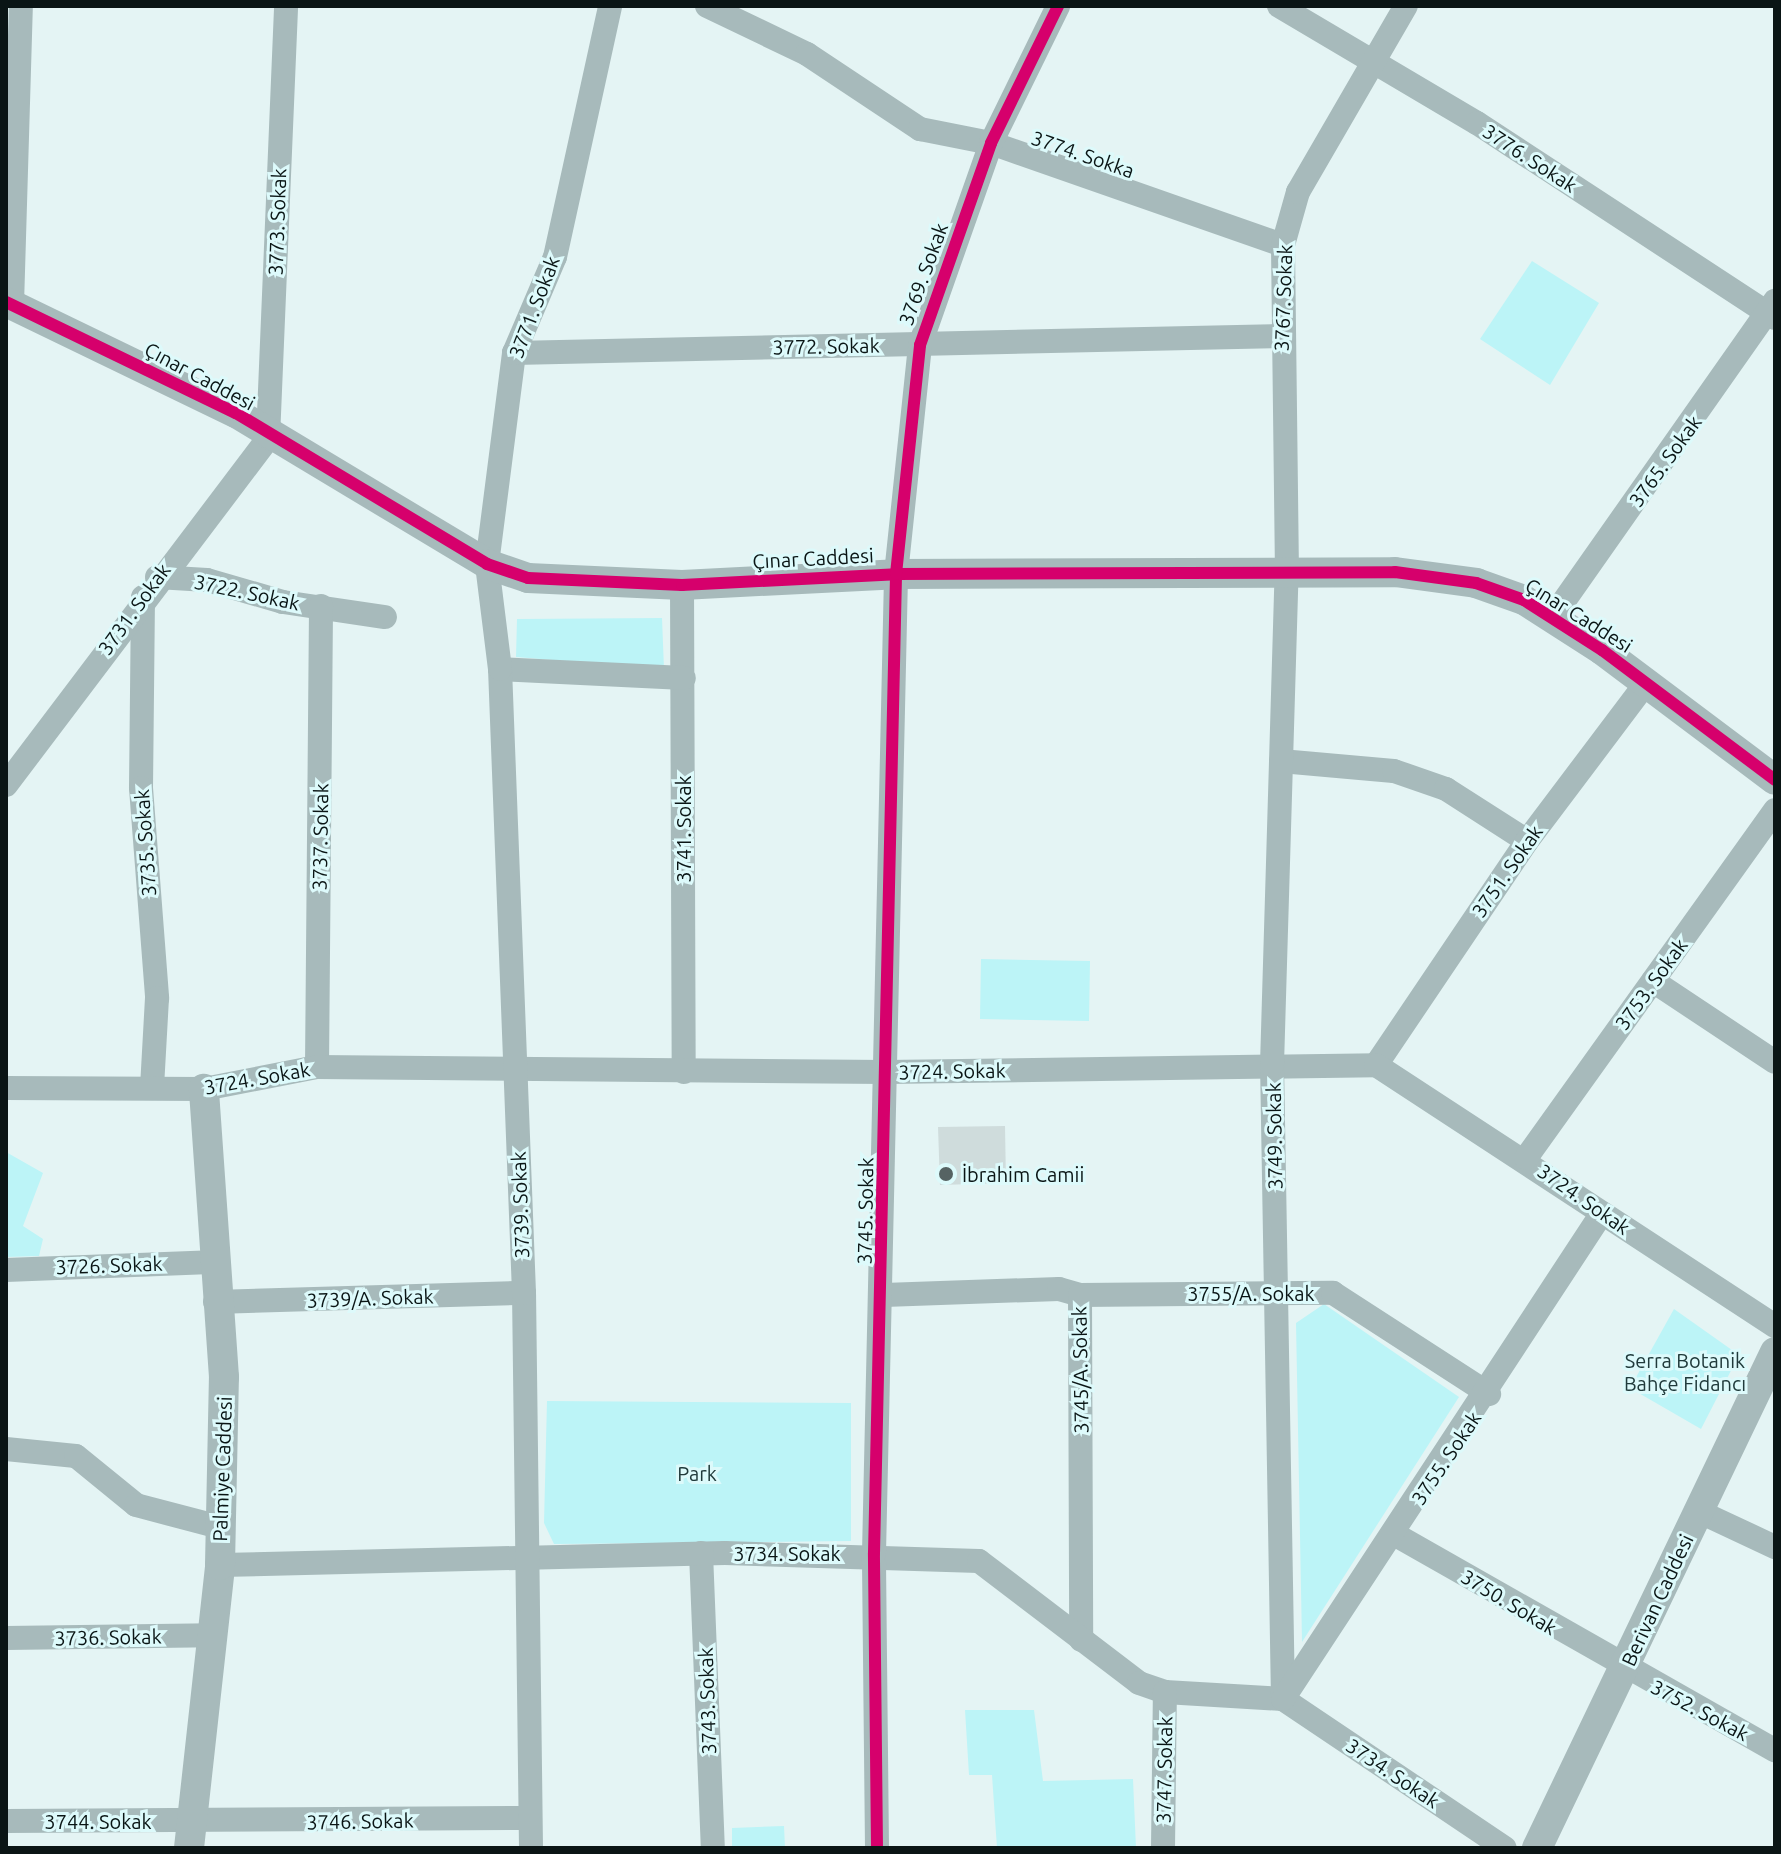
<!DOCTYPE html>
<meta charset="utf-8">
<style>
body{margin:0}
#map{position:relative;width:1781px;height:1854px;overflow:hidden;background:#e4f4f4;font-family:Ubuntu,sans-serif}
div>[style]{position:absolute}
.green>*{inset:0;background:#bcf4f7}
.building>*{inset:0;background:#cfdcdc}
.minor>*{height:24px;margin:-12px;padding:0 12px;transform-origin:12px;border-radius:12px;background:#a7babb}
.tertiary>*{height:30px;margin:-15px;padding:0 15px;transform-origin:15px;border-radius:15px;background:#a7babb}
.cycleway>*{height:12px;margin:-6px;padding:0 6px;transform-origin:6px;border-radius:6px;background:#d6006c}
.dots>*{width:22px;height:22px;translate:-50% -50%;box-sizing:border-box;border:4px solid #ddfafb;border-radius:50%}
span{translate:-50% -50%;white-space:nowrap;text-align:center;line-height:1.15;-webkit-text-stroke:6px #ddfafb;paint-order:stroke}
.street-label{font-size:20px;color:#0a1515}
.poi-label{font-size:20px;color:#0a1515}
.left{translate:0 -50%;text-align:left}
.park-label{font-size:20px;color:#203a3b}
.frame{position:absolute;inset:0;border:8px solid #0a1515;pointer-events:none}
</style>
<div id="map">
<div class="green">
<i style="clip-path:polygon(1532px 261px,1599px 303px,1550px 385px,1480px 339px)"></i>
<i style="clip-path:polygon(662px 618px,664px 669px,516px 657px,517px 619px)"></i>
<i style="clip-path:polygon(981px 959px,1090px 961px,1089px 1021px,980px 1019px)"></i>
<i style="clip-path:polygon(6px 1152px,43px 1173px,23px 1226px,43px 1239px,39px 1256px,6px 1257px)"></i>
<i style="clip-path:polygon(1324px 1304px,1459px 1397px,1302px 1642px,1296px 1323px)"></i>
<i style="clip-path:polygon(1674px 1309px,1739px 1355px,1701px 1429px,1630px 1388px)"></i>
<i style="clip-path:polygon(547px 1401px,851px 1403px,851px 1541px,554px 1544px,544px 1523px)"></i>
<i style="clip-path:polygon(965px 1710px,1034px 1710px,1043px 1781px,1133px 1779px,1136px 1848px,997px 1848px,992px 1775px,969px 1775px)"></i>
<i style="clip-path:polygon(784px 1826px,785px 1848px,732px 1848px,732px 1828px)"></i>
</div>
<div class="building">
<i style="clip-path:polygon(1005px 1126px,1006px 1183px,940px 1185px,938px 1127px)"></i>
</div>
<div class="minor">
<i style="left:707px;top:6px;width:111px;rotate:25.6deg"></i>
<i style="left:807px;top:54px;width:136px;rotate:33.6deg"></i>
<i style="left:920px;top:129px;width:72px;rotate:11.2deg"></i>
<i style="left:991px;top:143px;width:309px;rotate:19.3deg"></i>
<i style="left:1279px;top:6px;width:230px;rotate:30.6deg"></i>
<i style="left:1477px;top:123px;width:356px;rotate:33.2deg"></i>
<i style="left:12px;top:305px;width:299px;rotate:-88.3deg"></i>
<i style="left:514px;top:353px;width:767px;rotate:-1.27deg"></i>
<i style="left:157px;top:577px;width:50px;rotate:3.4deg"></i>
<i style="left:207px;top:580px;width:79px;rotate:16.1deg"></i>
<i style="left:283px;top:602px;width:103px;rotate:8.4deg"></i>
<i style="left:682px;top:585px;width:487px;rotate:89.8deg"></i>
<i style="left:143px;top:597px;width:191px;rotate:90.6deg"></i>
<i style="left:141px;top:788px;width:211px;rotate:85.6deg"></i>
<i style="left:157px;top:998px;width:90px;rotate:93.2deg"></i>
<i style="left:1552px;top:618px;width:388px;rotate:-54.9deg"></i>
<i style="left:500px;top:669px;width:184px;rotate:2.8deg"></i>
<i style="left:1281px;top:761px;width:113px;rotate:5.1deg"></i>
<i style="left:1394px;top:771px;width:55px;rotate:19.1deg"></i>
<i style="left:1446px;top:789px;width:96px;rotate:32.7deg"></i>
<i style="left:6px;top:785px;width:435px;rotate:-52.9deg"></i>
<i style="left:268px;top:438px;width:432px;rotate:-87.6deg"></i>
<i style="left:1653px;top:981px;width:146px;rotate:33.6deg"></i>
<i style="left:1376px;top:1065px;width:270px;rotate:-56deg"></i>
<i style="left:1527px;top:841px;width:198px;rotate:-53deg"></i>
<i style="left:317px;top:1067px;width:461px;rotate:-89.5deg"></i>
<i style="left:6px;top:1088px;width:198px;rotate:0.3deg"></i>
<i style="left:204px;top:1089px;width:115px;rotate:-11deg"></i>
<i style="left:317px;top:1067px;width:569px;rotate:0.5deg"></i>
<i style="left:886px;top:1072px;width:490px;rotate:-0.8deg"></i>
<i style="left:1376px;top:1065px;width:477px;rotate:33.2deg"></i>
<i style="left:1526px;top:1158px;width:428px;rotate:-54.4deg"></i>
<i style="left:6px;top:1270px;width:205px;rotate:-2.2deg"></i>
<i style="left:884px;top:1295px;width:175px;rotate:-2deg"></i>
<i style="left:1059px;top:1289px;width:22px;rotate:16deg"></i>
<i style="left:1080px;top:1295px;width:345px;rotate:89.8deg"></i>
<i style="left:1080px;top:1295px;width:253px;rotate:-0.5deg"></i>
<i style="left:1333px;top:1293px;width:186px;rotate:32.9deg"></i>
<i style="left:215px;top:1302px;width:309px;rotate:-1.7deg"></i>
<i style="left:6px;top:1449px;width:70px;rotate:5.7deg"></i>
<i style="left:76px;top:1456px;width:77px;rotate:39.2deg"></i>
<i style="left:136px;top:1505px;width:86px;rotate:14.8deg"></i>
<i style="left:1698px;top:1511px;width:85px;rotate:25.1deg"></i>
<i style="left:1394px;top:1534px;width:438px;rotate:29.6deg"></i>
<i style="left:701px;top:1553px;width:295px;rotate:87.7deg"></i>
<i style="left:220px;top:1565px;width:505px;rotate:-1.36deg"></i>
<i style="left:725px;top:1553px;width:254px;rotate:1.8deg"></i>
<i style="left:979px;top:1561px;width:201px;rotate:37.3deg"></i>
<i style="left:1139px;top:1683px;width:28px;rotate:19deg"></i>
<i style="left:1165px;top:1692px;width:118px;rotate:3.4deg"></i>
<i style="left:1283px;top:1699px;width:267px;rotate:33.9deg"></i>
<i style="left:6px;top:1638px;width:205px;rotate:-0.8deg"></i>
<i style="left:1283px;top:1699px;width:634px;rotate:-90.99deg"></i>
<i style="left:1272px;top:1065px;width:491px;rotate:-88.3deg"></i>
<i style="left:1287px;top:574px;width:329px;rotate:-90.7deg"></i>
<i style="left:1283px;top:245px;width:55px;rotate:-74.2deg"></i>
<i style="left:1298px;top:192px;width:215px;rotate:-59.9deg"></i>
<i style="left:1283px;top:1699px;width:581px;rotate:-56.72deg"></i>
<i style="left:6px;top:1821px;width:524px;rotate:-0.33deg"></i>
<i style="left:531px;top:1848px;width:555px;rotate:-90.72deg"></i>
<i style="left:524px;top:1293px;width:624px;rotate:-92.2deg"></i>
<i style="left:500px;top:669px;width:106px;rotate:-97.1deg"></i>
<i style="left:487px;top:564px;width:213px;rotate:-82.7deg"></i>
<i style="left:514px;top:353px;width:104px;rotate:-66.9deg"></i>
<i style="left:555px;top:257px;width:257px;rotate:-77.6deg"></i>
<i style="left:877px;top:1848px;width:295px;rotate:-90.6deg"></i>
<i style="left:874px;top:1553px;width:979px;rotate:-88.71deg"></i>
<i style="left:896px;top:574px;width:230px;rotate:-84deg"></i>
<i style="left:920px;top:345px;width:214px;rotate:-70.6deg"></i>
<i style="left:991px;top:143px;width:153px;rotate:-63.9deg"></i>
<i style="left:1163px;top:1848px;width:156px;rotate:-89.3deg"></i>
</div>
<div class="tertiary">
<i style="left:6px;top:302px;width:255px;rotate:25.8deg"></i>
<i style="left:236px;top:413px;width:293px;rotate:31deg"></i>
<i style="left:487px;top:564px;width:43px;rotate:18.9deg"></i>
<i style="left:528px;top:578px;width:154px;rotate:2.6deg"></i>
<i style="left:682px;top:585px;width:214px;rotate:-2.9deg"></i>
<i style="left:896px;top:574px;width:499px;rotate:-0.2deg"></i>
<i style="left:1395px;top:572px;width:82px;rotate:7.7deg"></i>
<i style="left:1476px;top:583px;width:51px;rotate:19.5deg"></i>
<i style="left:1524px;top:600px;width:93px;rotate:32.7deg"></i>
<i style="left:1602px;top:650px;width:216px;rotate:36.9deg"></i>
<i style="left:189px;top:1848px;width:285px;rotate:-83.7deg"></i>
<i style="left:220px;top:1565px;width:188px;rotate:-88.8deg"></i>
<i style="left:224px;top:1377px;width:289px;rotate:-94deg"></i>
<i style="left:1537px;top:1848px;width:550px;rotate:-64.37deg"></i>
</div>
<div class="cycleway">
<i style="left:6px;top:302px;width:255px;rotate:25.8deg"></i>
<i style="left:236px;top:413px;width:293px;rotate:31deg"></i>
<i style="left:487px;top:564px;width:43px;rotate:18.9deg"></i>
<i style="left:528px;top:578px;width:154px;rotate:2.6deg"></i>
<i style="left:682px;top:585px;width:214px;rotate:-2.9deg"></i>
<i style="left:896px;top:574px;width:499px;rotate:-0.2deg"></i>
<i style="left:1395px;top:572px;width:82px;rotate:7.7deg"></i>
<i style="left:1476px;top:583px;width:51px;rotate:19.5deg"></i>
<i style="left:1524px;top:600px;width:93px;rotate:32.7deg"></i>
<i style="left:1602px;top:650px;width:216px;rotate:36.9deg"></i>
<i style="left:877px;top:1848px;width:295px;rotate:-90.6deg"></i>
<i style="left:874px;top:1553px;width:979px;rotate:-88.71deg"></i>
<i style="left:896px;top:574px;width:230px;rotate:-84deg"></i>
<i style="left:920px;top:345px;width:214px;rotate:-70.6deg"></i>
<i style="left:991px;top:143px;width:153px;rotate:-63.9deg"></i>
</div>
<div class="dots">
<i style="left:946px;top:1174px;background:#566363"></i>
</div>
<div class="street-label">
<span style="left:1083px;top:154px;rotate:19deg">3774. Sokka</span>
<span style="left:1530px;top:158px;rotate:33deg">3776. Sokak</span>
<span style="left:277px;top:222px;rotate:-88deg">3773. Sokak</span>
<span style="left:923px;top:274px;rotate:-70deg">3769. Sokak</span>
<span style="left:1283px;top:298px;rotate:-88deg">3767. Sokak</span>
<span style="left:534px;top:307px;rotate:-69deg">3771. Sokak</span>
<span style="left:826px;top:346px;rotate:-1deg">3772. Sokak</span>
<span style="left:200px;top:376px;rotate:28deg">Çınar Caddesi</span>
<span style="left:1665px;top:461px;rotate:-54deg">3765. Sokak</span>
<span style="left:813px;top:558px;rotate:-3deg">Çınar Caddesi</span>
<span style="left:247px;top:592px;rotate:12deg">3722. Sokak</span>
<span style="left:134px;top:609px;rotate:-54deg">3731. Sokak</span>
<span style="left:1579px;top:615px;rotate:32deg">Çınar Caddesi</span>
<span style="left:683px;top:829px;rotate:-90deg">3741. Sokak</span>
<span style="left:320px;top:837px;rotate:-89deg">3737. Sokak</span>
<span style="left:145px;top:843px;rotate:-94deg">3735. Sokak</span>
<span style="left:1507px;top:871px;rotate:-55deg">3751. Sokak</span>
<span style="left:1651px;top:984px;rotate:-54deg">3753. Sokak</span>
<span style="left:952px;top:1071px;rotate:-1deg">3724. Sokak</span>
<span style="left:257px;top:1078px;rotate:-10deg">3724. Sokak</span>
<span style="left:1274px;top:1136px;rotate:-91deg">3749. Sokak</span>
<span style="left:1584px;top:1199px;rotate:35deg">3724. Sokak</span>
<span style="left:520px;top:1205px;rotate:-92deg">3739. Sokak</span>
<span style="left:865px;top:1211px;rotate:-89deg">3745. Sokak</span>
<span style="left:109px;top:1265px;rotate:-2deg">3726. Sokak</span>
<span style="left:1251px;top:1293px">3755/A. Sokak</span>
<span style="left:370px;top:1298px;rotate:-2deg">3739/A. Sokak</span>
<span style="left:1080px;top:1370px;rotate:-91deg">3745/A. Sokak</span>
<span style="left:1446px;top:1458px;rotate:-56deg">3755. Sokak</span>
<span style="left:222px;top:1469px;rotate:-88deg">Palmiye Caddesi</span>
<span style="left:787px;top:1553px">3734. Sokak</span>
<span style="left:1657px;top:1600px;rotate:-65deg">Berivan Caddesi</span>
<span style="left:1509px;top:1602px;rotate:31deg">3750. Sokak</span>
<span style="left:108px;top:1637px;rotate:-1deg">3736. Sokak</span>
<span style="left:707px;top:1701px;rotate:-92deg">3743. Sokak</span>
<span style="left:1700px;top:1710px;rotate:28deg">3752. Sokak</span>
<span style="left:1164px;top:1770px;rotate:-89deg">3747. Sokak</span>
<span style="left:1393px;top:1773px;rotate:34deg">3734. Sokak</span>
<span style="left:98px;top:1821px">3744. Sokak</span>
<span style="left:360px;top:1821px;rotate:-1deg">3746. Sokak</span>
</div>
<div class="poi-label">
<span class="left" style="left:962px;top:1174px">İbrahim Camii</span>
</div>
<div class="park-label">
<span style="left:1685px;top:1372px">Serra Botanik<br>Bahçe Fidancı</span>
<span style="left:697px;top:1473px">Park</span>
</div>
<div class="frame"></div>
</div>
